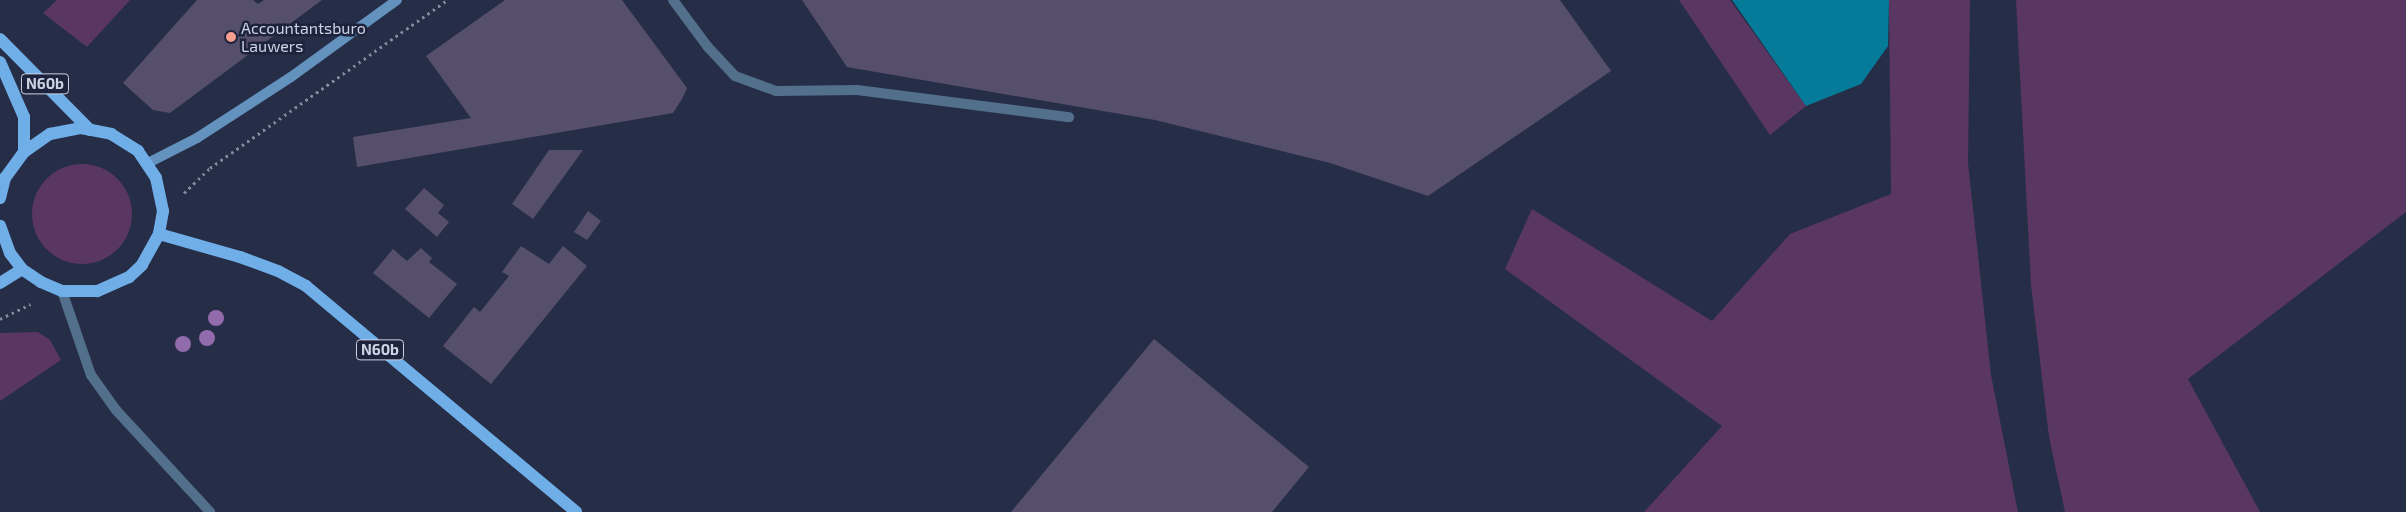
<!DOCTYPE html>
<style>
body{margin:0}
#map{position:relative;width:2406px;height:512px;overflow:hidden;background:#262d47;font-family:"Exo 2",sans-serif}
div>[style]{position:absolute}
.green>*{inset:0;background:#593762}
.round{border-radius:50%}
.water>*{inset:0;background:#057a99}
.building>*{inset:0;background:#564f6c}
.path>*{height:3px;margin-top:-1.5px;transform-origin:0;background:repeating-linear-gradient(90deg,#82889d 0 2.5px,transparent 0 6.5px)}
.lane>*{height:10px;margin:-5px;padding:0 5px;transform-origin:5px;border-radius:5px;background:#526f8b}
.street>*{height:10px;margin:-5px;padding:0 5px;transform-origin:5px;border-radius:5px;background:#526f8b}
.secondary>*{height:10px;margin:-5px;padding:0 5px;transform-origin:5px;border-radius:5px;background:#6392bf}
.primary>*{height:12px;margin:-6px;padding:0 6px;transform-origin:6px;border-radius:6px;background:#70aee8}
.trees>*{width:16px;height:16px;margin:-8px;border-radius:50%;background:#926bac}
.dots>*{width:14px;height:14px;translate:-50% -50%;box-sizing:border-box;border:2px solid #1d233c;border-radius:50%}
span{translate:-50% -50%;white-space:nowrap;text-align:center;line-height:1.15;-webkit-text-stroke:5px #1d233c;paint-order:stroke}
.shield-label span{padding:1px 4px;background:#1d233c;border:1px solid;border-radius:4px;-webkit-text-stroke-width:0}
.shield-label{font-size:15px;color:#ced3e4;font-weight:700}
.poi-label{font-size:16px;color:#ced3e4}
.left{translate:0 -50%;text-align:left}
</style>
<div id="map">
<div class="green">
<i style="clip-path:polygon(57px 0,130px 0,87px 47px,43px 13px)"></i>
<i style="clip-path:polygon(1679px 0,1730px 0,1806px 106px,1770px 135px)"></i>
<i style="clip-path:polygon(1889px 0,1970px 0,1968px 163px,1991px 375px,2018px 512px,1644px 512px,1722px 426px,1505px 269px,1532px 209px,1712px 321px,1790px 234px,1891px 194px)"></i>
<i style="clip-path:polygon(2016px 0,2406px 0,2406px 212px,2188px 379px,2260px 512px,2065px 512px,2049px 437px,2031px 285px)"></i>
<i class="round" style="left:32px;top:164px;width:100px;height:100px"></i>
<i style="clip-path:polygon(38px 332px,50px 340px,61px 360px,0 401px,0 333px)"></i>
</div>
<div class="water">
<i style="clip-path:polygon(1732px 0,1889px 0,1888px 46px,1861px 84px,1806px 106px)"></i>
</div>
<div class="building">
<i style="clip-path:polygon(197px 0,253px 0,258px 4px,264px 0,322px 0,170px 113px,153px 110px,123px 83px)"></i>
<i style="clip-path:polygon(505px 0,622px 0,687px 88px,682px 99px,673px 113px,357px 167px,353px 137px,471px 118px,426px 56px)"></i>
<i style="clip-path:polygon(802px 0,1560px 0,1611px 71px,1428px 196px,1330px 163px,1155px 120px,847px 67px)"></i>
<i style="clip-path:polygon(549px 150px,583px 150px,533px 219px,512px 204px)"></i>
<i style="clip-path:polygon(424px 188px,444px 205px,438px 213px,449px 222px,437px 237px,405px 209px)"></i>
<i style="clip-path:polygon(588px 211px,601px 221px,587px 240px,574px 232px)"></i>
<i style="clip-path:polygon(521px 246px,549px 264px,563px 246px,587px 266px,491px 384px,443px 346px,474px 307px,480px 312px,509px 276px,502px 272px)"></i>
<i style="clip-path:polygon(421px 248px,432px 258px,429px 262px,457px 284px,429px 318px,373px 273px,393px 249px,407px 261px)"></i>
<i style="clip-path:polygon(1154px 339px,1309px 467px,1272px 512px,1011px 512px)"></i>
</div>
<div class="path">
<i style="left:184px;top:193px;width:36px;rotate:-44deg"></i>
<i style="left:210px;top:168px;width:291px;rotate:-35.3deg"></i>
<i style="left:0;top:319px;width:34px;rotate:-26deg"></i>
</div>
<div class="lane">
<i style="left:673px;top:0;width:57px;rotate:53.5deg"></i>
<i style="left:707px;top:46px;width:41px;rotate:47deg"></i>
<i style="left:735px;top:76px;width:44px;rotate:20.1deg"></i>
<i style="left:776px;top:91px;width:81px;rotate:-0.7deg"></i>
<i style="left:857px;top:90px;width:214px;rotate:7.3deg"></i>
</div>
<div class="street">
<i style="left:62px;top:291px;width:89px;rotate:71deg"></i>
<i style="left:91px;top:375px;width:43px;rotate:54.5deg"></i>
<i style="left:116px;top:410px;width:139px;rotate:47.3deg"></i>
</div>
<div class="secondary">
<i style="left:148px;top:163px;width:55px;rotate:-27deg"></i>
<i style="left:197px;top:138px;width:112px;rotate:-33deg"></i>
<i style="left:291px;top:77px;width:131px;rotate:-36deg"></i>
</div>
<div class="primary">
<i style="left:0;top:39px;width:128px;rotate:45.3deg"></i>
<i style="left:0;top:62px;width:60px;rotate:66.4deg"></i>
<i style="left:24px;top:117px;width:35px;rotate:90deg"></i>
<i style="left:0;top:198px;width:21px;rotate:-76deg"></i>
<i style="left:5px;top:178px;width:32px;rotate:-54deg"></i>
<i style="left:24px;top:152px;width:32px;rotate:-35deg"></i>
<i style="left:50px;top:134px;width:32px;rotate:-11deg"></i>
<i style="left:81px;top:128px;width:31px;rotate:11deg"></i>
<i style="left:111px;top:134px;width:32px;rotate:32deg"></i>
<i style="left:138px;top:151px;width:32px;rotate:56deg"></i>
<i style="left:156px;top:178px;width:34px;rotate:78deg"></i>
<i style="left:163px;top:211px;width:23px;rotate:100deg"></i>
<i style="left:159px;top:234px;width:35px;rotate:119deg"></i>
<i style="left:142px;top:265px;width:18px;rotate:137deg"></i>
<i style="left:129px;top:277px;width:35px;rotate:156deg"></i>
<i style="left:97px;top:291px;width:35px;rotate:180deg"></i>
<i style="left:62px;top:291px;width:23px;rotate:-157deg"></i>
<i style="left:41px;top:282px;width:23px;rotate:-146deg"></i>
<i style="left:22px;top:269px;width:20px;rotate:-127deg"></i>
<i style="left:10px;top:253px;width:29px;rotate:-110deg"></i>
<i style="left:159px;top:234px;width:84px;rotate:15.9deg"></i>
<i style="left:240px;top:257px;width:40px;rotate:20.2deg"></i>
<i style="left:278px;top:271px;width:32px;rotate:28deg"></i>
<i style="left:306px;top:286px;width:352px;rotate:39.9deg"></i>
<i style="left:0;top:283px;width:26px;rotate:-32deg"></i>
</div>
<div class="trees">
<i style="left:216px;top:318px"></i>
<i style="left:207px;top:338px"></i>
<i style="left:183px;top:344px"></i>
</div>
<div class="dots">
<i style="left:231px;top:37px;background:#f59d8e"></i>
</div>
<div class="shield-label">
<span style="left:45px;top:84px">N60b</span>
<span style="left:380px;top:350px">N60b</span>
</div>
<div class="poi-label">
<span class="left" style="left:241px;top:37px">Accountantsburo<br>Lauwers</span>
</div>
</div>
